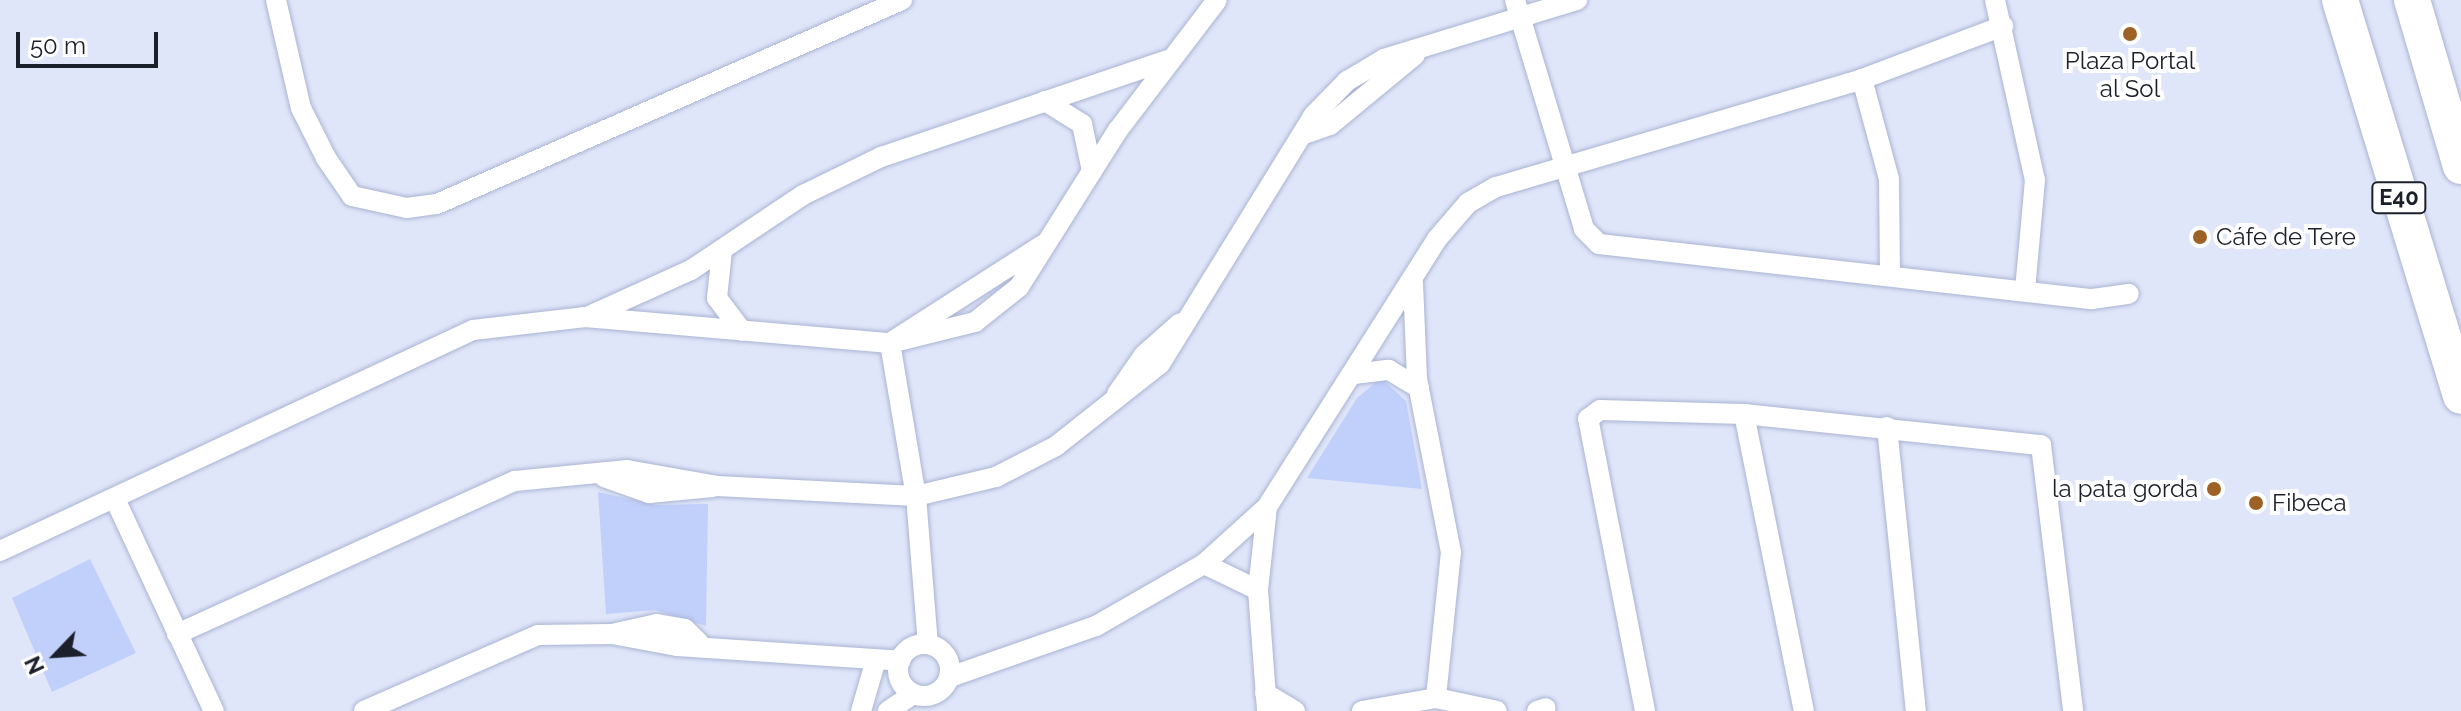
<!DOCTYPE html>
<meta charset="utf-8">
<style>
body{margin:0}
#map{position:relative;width:2461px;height:711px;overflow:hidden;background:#e0e6fa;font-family:Raleway,sans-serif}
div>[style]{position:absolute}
.green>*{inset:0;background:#c1cffb}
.roads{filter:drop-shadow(0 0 2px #a9b4d3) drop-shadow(0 0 2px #a9b4d3)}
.street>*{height:20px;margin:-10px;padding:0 10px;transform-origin:10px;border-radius:10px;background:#fff}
.street>.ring{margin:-10px;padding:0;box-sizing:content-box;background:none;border:20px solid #fff;border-radius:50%}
.highway>*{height:36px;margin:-18px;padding:0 18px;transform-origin:18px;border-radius:18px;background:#fff}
.dots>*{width:22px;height:22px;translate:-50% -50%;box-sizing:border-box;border:4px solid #fff;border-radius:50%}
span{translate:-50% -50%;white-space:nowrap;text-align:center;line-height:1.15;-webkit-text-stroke:8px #fff;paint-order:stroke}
.shield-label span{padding:2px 6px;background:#fff;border:2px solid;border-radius:6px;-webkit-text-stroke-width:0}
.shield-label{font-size:22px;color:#1c202b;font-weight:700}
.poi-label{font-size:24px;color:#1c202b}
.left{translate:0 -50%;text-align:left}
.right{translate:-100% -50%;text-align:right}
.north{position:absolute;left:16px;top:615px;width:80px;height:80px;-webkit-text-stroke:6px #fff;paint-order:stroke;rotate:245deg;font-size:22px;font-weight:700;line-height:32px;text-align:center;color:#1c202b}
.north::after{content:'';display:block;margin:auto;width:28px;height:36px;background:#1c202b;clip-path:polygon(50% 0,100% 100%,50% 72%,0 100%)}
.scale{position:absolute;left:16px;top:32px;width:142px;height:36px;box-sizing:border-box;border:4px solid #1c202b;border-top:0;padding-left:10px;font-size:24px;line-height:28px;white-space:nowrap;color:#1c202b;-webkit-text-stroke:6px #fff;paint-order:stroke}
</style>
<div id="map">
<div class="green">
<i style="clip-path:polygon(1381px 378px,1406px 401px,1422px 489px,1307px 478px,1357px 398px)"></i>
<i style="clip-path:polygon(598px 492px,656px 505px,708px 504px,706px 626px,655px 610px,606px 614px)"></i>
<i style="clip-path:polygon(90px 559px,136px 653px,52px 692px,12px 598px)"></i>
</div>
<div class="roads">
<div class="street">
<i style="left:276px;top:0;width:111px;rotate:77deg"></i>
<i style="left:301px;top:108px;width:56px;rotate:63.4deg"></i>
<i style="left:326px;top:158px;width:46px;rotate:55.6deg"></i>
<i style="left:352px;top:196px;width:56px;rotate:12.3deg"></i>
<i style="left:407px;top:208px;width:30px;rotate:-8deg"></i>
<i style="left:437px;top:204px;width:508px;rotate:-23.69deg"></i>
<i style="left:1515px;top:0;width:239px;rotate:73.2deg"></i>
<i style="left:1584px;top:229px;width:21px;rotate:45deg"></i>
<i style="left:1599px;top:244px;width:496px;rotate:6.4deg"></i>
<i style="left:2092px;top:299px;width:37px;rotate:-8deg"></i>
<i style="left:1995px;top:0;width:184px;rotate:77.5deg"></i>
<i style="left:2035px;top:180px;width:110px;rotate:95.2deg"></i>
<i style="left:1862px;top:79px;width:104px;rotate:74.9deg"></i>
<i style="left:1889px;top:179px;width:95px;rotate:89.4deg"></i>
<i style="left:1045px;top:101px;width:44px;rotate:31.9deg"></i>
<i style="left:1082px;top:124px;width:48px;rotate:78deg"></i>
<i style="left:1304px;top:134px;width:28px;rotate:-19deg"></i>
<i style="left:1330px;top:125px;width:110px;rotate:-39.5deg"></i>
<i style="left:722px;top:251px;width:47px;rotate:96.1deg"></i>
<i style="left:717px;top:298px;width:41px;rotate:52.9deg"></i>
<i style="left:1413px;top:283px;width:96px;rotate:87.6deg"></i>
<i style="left:1417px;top:379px;width:176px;rotate:78.9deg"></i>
<i style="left:1451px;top:552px;width:147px;rotate:95.9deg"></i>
<i style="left:589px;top:316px;width:112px;rotate:-24.3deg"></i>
<i style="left:691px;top:270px;width:135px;rotate:-33.8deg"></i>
<i style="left:803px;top:195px;width:87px;rotate:-26deg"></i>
<i style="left:881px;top:157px;width:302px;rotate:-18.7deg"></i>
<i style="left:893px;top:341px;width:179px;rotate:-32.7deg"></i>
<i style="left:890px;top:343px;width:155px;rotate:80.4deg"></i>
<i style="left:916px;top:496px;width:148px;rotate:85.4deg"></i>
<i style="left:1354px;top:374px;width:35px;rotate:-7deg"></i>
<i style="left:1389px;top:370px;width:35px;rotate:31deg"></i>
<i style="left:1117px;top:394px;width:47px;rotate:-55.3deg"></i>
<i style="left:1144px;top:355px;width:48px;rotate:-41.6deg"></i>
<i style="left:1744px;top:414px;width:303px;rotate:78.6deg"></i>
<i style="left:1887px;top:427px;width:285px;rotate:84.2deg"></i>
<i style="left:604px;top:477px;width:48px;rotate:19.6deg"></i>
<i style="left:649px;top:493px;width:64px;rotate:-5.4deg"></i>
<i style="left:115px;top:499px;width:234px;rotate:65deg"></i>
<i style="left:1267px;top:507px;width:83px;rotate:96.2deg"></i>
<i style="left:1258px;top:590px;width:121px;rotate:85.7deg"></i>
<i style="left:0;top:551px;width:522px;rotate:-25.04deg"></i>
<i style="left:473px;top:330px;width:113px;rotate:-6.6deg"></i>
<i style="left:585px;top:317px;width:306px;rotate:4.9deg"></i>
<i style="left:890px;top:343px;width:88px;rotate:-13.9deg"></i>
<i style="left:975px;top:322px;width:56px;rotate:-38.5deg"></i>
<i style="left:1019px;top:287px;width:186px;rotate:-57.8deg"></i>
<i style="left:1118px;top:130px;width:163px;rotate:-52.7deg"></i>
<i style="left:1204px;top:564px;width:60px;rotate:25.7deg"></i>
<i style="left:177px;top:634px;width:371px;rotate:-24.4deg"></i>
<i style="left:515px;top:481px;width:113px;rotate:-5.6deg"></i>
<i style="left:627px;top:470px;width:91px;rotate:10.1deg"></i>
<i style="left:717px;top:486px;width:199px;rotate:2.9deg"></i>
<i style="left:916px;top:496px;width:82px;rotate:-13.4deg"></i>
<i style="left:996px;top:477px;width:68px;rotate:-27.3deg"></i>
<i style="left:1056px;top:446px;width:132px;rotate:-38.3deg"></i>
<i style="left:1160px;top:364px;width:291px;rotate:-58.3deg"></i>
<i style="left:1313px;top:116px;width:49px;rotate:-45.8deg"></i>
<i style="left:1347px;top:81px;width:43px;rotate:-30.7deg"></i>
<i style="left:1384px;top:59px;width:202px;rotate:-17deg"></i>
<i style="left:612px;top:634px;width:46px;rotate:-12.5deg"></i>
<i style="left:657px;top:624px;width:28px;rotate:10deg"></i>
<i style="left:685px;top:629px;width:20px;rotate:45deg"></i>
<i class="ring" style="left:898px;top:644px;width:32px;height:32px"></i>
<i style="left:950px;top:677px;width:155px;rotate:-19.3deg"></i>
<i style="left:1096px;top:626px;width:125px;rotate:-29.9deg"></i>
<i style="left:1204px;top:564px;width:85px;rotate:-42.1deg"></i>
<i style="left:1267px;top:507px;width:317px;rotate:-57.6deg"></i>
<i style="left:1437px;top:239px;width:48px;rotate:-49.3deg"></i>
<i style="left:1468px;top:203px;width:32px;rotate:-30deg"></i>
<i style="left:1496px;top:187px;width:382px;rotate:-16.4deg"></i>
<i style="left:1862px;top:79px;width:151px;rotate:-20.6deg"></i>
<i style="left:1265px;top:693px;width:35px;rotate:31deg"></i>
<i style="left:364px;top:711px;width:190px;rotate:-23.6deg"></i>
<i style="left:538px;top:635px;width:74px;rotate:-0.8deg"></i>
<i style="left:612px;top:634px;width:66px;rotate:10.5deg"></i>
<i style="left:677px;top:646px;width:224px;rotate:3.8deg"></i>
<i style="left:861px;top:711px;width:50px;rotate:-73.7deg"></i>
<i style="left:888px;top:711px;width:30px;rotate:-34deg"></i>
<i style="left:1362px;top:711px;width:75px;rotate:-10deg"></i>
<i style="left:1436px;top:698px;width:62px;rotate:12deg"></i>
<i style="left:1537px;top:711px;width:9px;rotate:-18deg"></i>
<i style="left:1645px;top:711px;width:298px;rotate:-101deg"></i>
<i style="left:1588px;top:419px;width:15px;rotate:-37deg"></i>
<i style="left:1600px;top:410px;width:144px;rotate:1.6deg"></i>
<i style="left:1744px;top:414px;width:299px;rotate:6deg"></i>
<i style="left:2041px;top:445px;width:268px;rotate:83.1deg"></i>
</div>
<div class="highway">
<i style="left:2340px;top:0;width:414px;rotate:73deg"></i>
<i style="left:2412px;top:0;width:173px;rotate:73.6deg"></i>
</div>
</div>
<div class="dots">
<i style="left:2130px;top:34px;background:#9d6025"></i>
<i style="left:2200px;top:237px;background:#9d6025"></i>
<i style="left:2214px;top:489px;background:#9d6025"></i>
<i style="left:2256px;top:503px;background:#9d6025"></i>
</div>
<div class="shield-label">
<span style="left:2399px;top:198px">E40</span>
</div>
<div class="poi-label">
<span style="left:2130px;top:75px">Plaza Portal<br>al Sol</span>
<span class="left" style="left:2216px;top:237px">Cáfe de Tere</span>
<span class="right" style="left:2198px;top:489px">la pata gorda</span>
<span class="left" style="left:2272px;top:503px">Fibeca</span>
</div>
<div class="north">N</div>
<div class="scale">50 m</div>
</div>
